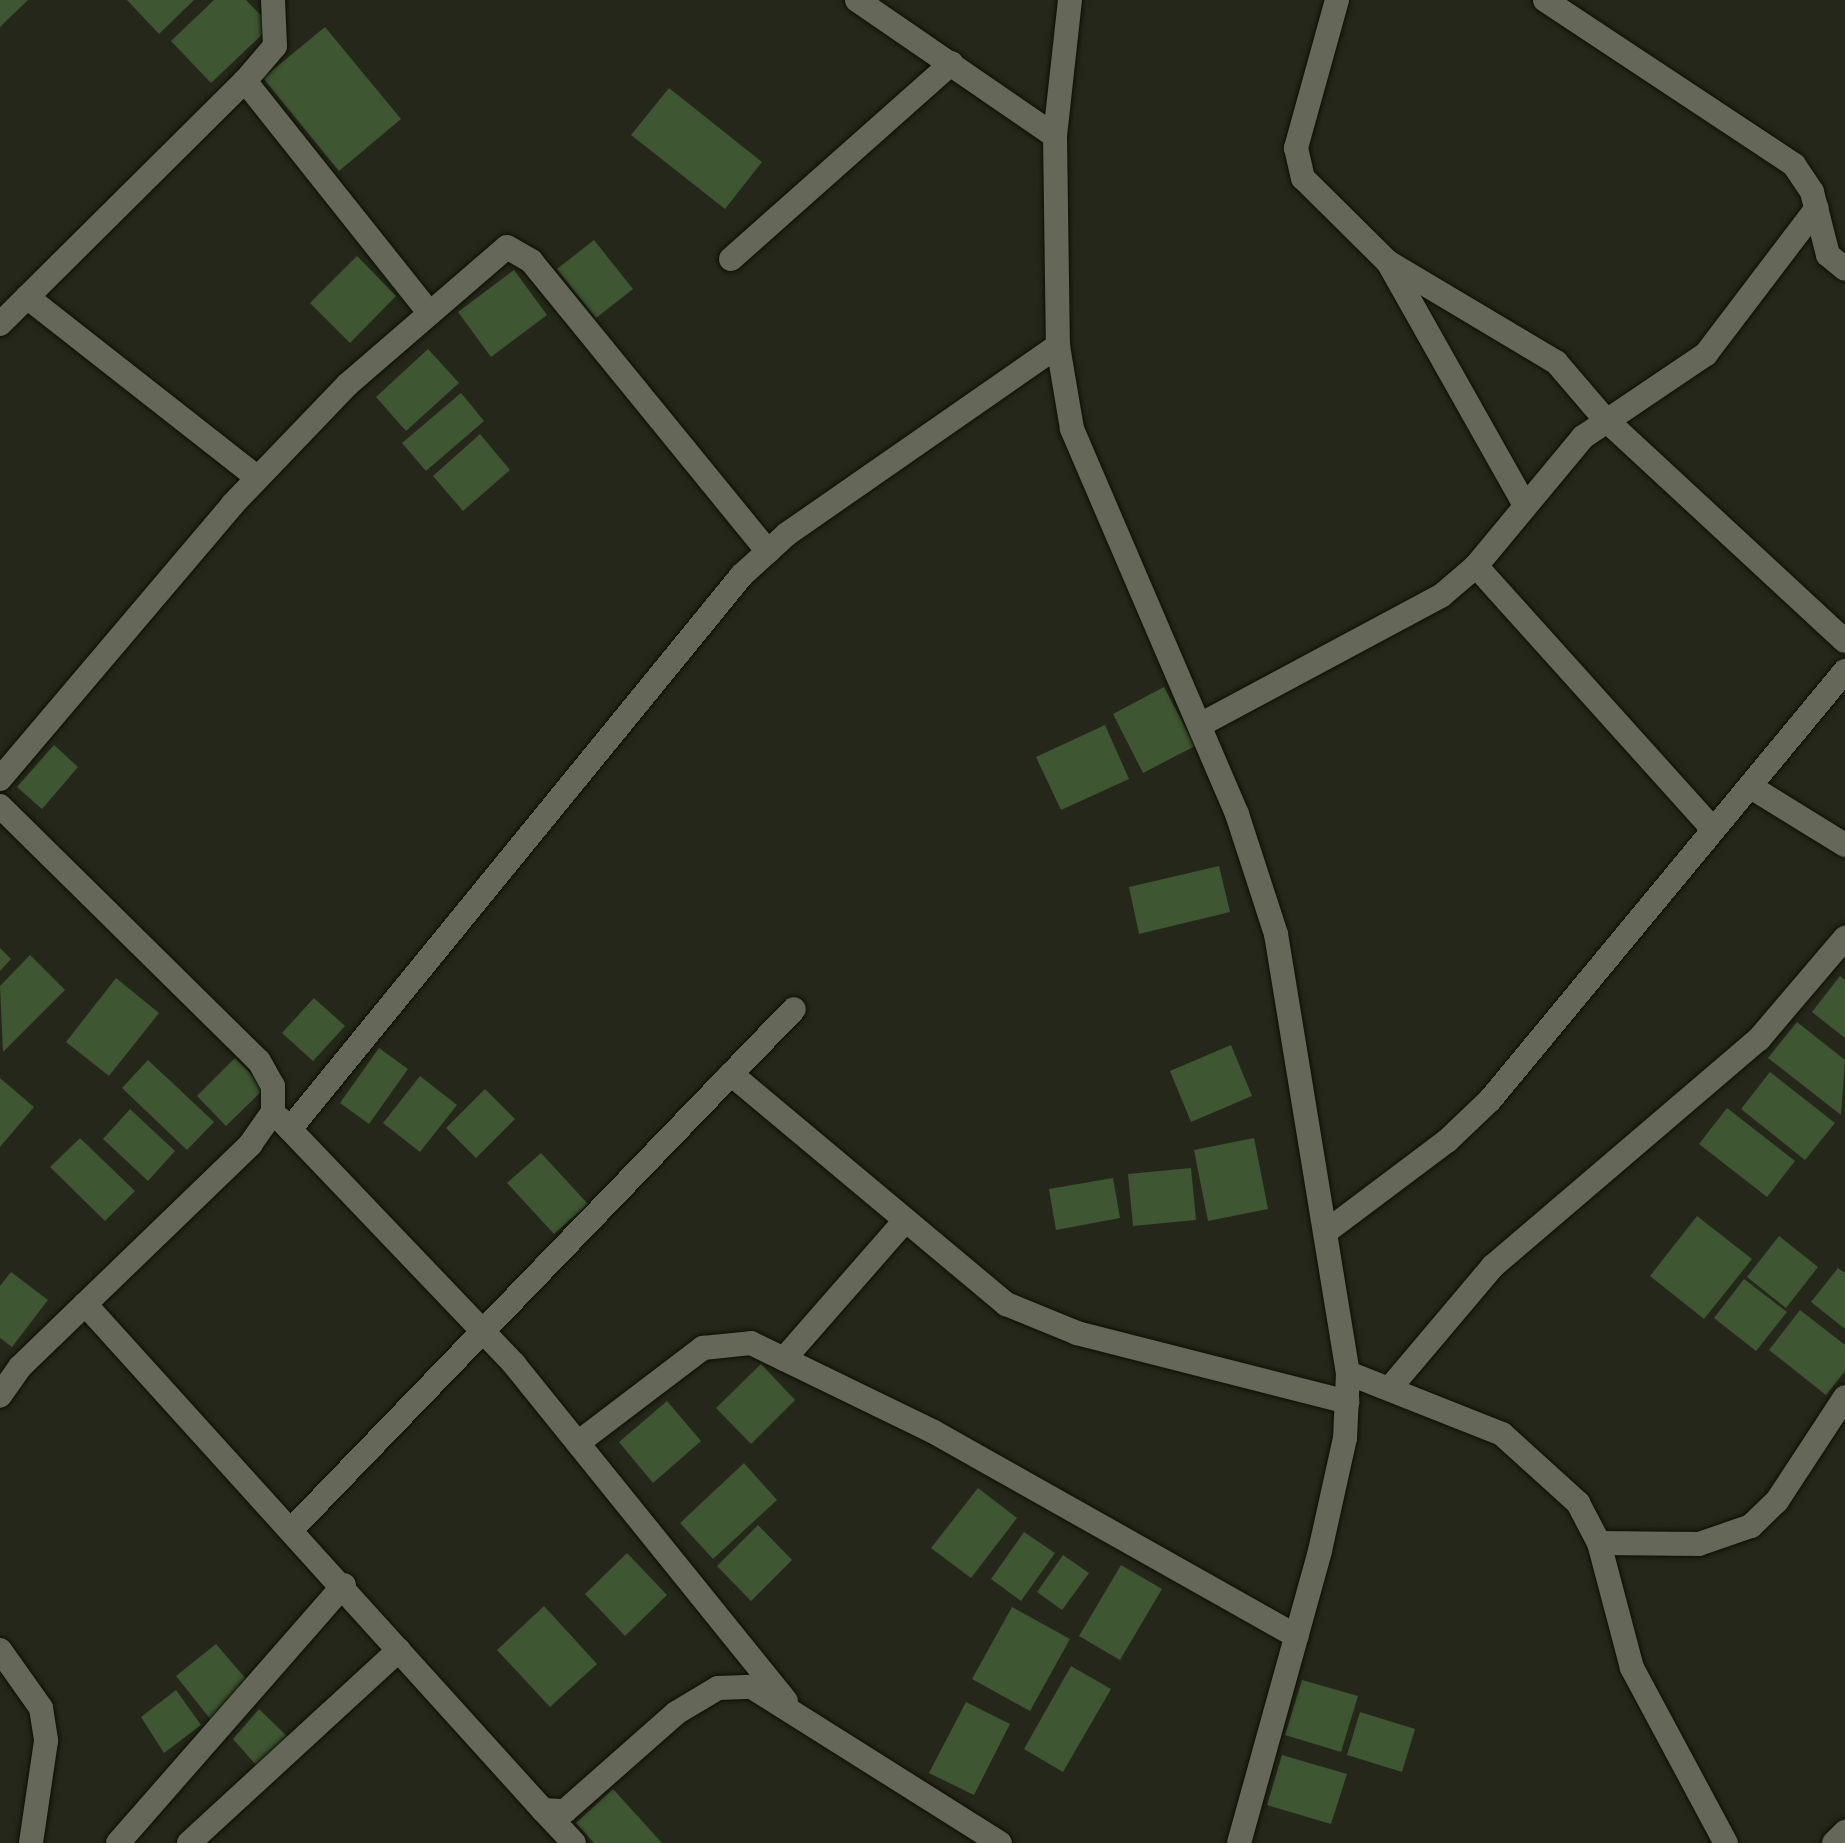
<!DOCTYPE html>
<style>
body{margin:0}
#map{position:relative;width:1845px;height:1843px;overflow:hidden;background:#25271a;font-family:"Public Sans",sans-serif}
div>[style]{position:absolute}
.building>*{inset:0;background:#3e5631}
.roads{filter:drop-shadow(0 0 2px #0e0f05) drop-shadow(0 0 2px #0e0f05)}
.minor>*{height:24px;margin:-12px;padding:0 12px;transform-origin:12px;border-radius:12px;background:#656759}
span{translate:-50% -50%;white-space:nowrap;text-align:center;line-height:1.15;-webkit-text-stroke:6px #1c1d11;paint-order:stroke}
</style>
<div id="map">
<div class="building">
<i style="clip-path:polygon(0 0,28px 0,0 27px)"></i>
<i style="clip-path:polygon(127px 0,194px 0,159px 34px)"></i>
<i style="clip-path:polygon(214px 0,246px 0,271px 26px,211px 83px,171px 41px)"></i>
<i style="clip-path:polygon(325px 27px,401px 119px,339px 171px,263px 78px)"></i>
<i style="clip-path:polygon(669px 88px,762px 162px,725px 209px,631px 135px)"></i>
<i style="clip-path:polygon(594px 240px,633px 289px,596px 318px,557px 269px)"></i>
<i style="clip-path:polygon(357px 256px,396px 296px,350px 343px,310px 303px)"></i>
<i style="clip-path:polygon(514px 270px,547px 315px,491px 357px,458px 312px)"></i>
<i style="clip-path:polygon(428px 349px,459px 383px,406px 431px,376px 397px)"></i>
<i style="clip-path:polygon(461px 393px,484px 421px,426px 471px,402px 443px)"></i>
<i style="clip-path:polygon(480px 434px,510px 470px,463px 511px,433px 476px)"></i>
<i style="clip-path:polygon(1164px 687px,1195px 746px,1143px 773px,1113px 714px)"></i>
<i style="clip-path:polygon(1105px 725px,1129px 779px,1061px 810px,1036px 757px)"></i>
<i style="clip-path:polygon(54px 745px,78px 767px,42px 809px,17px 787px)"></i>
<i style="clip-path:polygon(1219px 866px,1230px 912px,1139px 934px,1129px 887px)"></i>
<i style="clip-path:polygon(0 948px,11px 959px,0 971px)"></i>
<i style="clip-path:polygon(30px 955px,65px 990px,3px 1052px,0 986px)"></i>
<i style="clip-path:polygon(1840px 976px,1845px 980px,1845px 1038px,1812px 1012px)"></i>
<i style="clip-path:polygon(116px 978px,159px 1013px,109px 1076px,66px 1042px)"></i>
<i style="clip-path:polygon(314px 998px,345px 1026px,313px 1061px,282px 1033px)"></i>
<i style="clip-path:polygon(1797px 1022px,1845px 1060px,1841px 1115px,1768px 1058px)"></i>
<i style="clip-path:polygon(1231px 1045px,1252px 1096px,1191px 1122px,1170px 1071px)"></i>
<i style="clip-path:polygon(379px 1048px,408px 1069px,369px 1124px,340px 1103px)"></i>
<i style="clip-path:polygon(235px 1058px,265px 1088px,226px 1126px,197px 1096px)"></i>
<i style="clip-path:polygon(148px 1060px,214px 1122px,187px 1150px,122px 1088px)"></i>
<i style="clip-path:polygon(1770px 1072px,1835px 1123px,1805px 1160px,1741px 1109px)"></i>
<i style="clip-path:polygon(420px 1076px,457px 1105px,420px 1152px,383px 1123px)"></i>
<i style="clip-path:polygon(0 1078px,34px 1107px,0 1147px)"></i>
<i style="clip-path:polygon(485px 1089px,515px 1119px,476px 1158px,446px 1128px)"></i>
<i style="clip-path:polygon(1727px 1108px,1795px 1161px,1767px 1197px,1699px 1144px)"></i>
<i style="clip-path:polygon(130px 1109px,175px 1151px,148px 1181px,103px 1139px)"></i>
<i style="clip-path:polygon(80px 1138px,135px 1191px,105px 1221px,50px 1167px)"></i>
<i style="clip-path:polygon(1254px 1138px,1268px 1209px,1208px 1221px,1194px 1150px)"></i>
<i style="clip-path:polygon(541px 1153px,588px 1204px,554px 1234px,507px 1183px)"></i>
<i style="clip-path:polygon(1191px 1168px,1196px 1220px,1133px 1226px,1128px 1174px)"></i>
<i style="clip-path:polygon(1113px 1178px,1120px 1218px,1056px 1230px,1049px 1189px)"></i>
<i style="clip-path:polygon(1697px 1216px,1752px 1259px,1704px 1319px,1650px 1276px)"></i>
<i style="clip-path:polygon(1779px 1236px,1818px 1267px,1786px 1308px,1747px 1277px)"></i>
<i style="clip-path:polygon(1838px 1268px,1845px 1273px,1845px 1329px,1811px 1302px)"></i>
<i style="clip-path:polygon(11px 1272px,48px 1300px,12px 1347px,0 1338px,0 1286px)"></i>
<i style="clip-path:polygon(1744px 1279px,1787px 1312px,1756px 1351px,1714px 1318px)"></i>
<i style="clip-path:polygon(1800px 1310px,1845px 1345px,1845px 1371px,1826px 1395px,1769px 1350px)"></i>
<i style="clip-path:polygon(761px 1364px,795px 1400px,751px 1444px,716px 1408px)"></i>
<i style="clip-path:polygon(667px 1401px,701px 1441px,653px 1483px,619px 1442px)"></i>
<i style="clip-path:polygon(744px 1463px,777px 1500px,713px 1559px,680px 1523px)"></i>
<i style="clip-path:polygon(978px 1488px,1017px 1518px,971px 1578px,931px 1548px)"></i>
<i style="clip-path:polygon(758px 1525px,792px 1560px,751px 1601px,717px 1566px)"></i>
<i style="clip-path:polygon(1024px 1532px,1055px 1553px,1021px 1601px,991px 1579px)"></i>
<i style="clip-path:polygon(627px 1553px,667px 1595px,625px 1636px,585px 1594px)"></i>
<i style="clip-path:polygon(1063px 1555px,1089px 1573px,1062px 1610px,1037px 1592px)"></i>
<i style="clip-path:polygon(1121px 1565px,1162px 1589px,1120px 1660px,1079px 1636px)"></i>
<i style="clip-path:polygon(544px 1606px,597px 1664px,550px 1707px,497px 1650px)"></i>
<i style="clip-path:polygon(1012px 1607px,1070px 1639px,1030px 1711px,972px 1679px)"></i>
<i style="clip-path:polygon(216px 1644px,246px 1679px,211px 1720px,176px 1676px)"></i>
<i style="clip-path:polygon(1071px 1666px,1111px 1689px,1063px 1772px,1024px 1749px)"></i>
<i style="clip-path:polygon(1302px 1680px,1358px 1696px,1341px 1752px,1285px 1735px)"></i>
<i style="clip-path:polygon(176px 1690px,201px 1725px,164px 1753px,141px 1717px)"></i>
<i style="clip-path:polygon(966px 1702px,1010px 1724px,974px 1795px,929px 1773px)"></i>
<i style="clip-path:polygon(259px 1709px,290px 1739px,257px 1766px,233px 1739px)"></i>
<i style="clip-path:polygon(1360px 1712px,1415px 1729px,1402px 1772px,1347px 1755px)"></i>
<i style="clip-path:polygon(1282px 1755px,1347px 1774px,1331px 1824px,1267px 1805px)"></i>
<i style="clip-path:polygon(613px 1789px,662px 1843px,594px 1843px,576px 1823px)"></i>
</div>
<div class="roads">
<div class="minor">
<i style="left:857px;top:0;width:240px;rotate:34.5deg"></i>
<i style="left:1070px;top:0;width:137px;rotate:96.3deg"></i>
<i style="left:1055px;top:136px;width:210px;rotate:89.2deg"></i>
<i style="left:1058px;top:346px;width:84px;rotate:80.4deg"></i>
<i style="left:1072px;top:429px;width:419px;rotate:66.8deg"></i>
<i style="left:1237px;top:814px;width:126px;rotate:72deg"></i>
<i style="left:1276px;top:934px;width:445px;rotate:80.7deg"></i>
<i style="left:1348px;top:1373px;width:65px;rotate:92.6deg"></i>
<i style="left:1345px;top:1438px;width:116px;rotate:102.5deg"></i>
<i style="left:1320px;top:1551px;width:303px;rotate:105.5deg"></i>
<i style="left:1337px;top:0;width:154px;rotate:105.5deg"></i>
<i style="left:1296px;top:148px;width:31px;rotate:77deg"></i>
<i style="left:1303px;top:178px;width:120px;rotate:44.7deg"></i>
<i style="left:1388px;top:262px;width:279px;rotate:60.6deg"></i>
<i style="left:1545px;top:0;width:299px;rotate:33.5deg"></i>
<i style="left:1794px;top:165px;width:32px;rotate:56deg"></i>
<i style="left:1812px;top:192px;width:65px;rotate:75.7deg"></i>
<i style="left:1828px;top:255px;width:22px;rotate:39deg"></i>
<i style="left:245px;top:81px;width:294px;rotate:51.5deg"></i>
<i style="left:731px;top:259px;width:295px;rotate:-41.6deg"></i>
<i style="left:1388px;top:262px;width:196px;rotate:30.8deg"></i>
<i style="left:1556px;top:362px;width:74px;rotate:49.4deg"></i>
<i style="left:1604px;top:418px;width:328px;rotate:42.8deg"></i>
<i style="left:27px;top:297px;width:293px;rotate:38.1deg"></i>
<i style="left:0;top:324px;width:345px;rotate:-44.8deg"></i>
<i style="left:245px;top:81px;width:46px;rotate:-49.4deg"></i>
<i style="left:275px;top:46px;width:46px;rotate:-92.5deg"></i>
<i style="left:1476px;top:566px;width:354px;rotate:48deg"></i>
<i style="left:1200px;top:725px;width:273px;rotate:-28.2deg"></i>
<i style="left:1441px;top:596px;width:46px;rotate:-40.6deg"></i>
<i style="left:1476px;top:566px;width:168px;rotate:-50.3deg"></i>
<i style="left:1583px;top:437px;width:148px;rotate:-34deg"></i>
<i style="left:1706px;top:354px;width:183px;rotate:-52.8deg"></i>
<i style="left:0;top:779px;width:360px;rotate:-49.7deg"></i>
<i style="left:233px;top:504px;width:165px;rotate:-46.2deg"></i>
<i style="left:347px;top:385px;width:211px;rotate:-40.8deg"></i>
<i style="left:507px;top:247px;width:28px;rotate:30deg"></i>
<i style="left:531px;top:261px;width:375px;rotate:50.8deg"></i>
<i style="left:1751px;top:787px;width:110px;rotate:31.7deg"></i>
<i style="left:0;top:806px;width:363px;rotate:44.6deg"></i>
<i style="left:259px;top:1061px;width:29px;rotate:61deg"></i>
<i style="left:273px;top:1086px;width:26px;rotate:90deg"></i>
<i style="left:273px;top:1112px;width:39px;rotate:125deg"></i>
<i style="left:251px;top:1144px;width:321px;rotate:136deg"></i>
<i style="left:20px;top:1367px;width:35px;rotate:125deg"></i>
<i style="left:731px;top:1074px;width:359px;rotate:39.9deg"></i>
<i style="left:1006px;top:1304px;width:77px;rotate:22.2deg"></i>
<i style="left:1077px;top:1333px;width:279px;rotate:14.3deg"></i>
<i style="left:280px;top:1119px;width:339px;rotate:46.3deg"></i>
<i style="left:514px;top:1364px;width:433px;rotate:51.1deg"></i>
<i style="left:290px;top:1129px;width:715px;rotate:-50.79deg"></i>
<i style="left:742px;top:575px;width:61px;rotate:-42.3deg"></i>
<i style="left:787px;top:534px;width:330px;rotate:-34.8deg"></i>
<i style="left:1327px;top:1231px;width:150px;rotate:-36.9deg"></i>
<i style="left:1447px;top:1141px;width:59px;rotate:-43.6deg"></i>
<i style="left:1490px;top:1100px;width:557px;rotate:-50.39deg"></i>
<i style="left:85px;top:1304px;width:682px;rotate:47.85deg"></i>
<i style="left:543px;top:1810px;width:22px;rotate:3deg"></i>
<i style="left:565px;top:1811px;width:148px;rotate:-41.4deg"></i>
<i style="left:676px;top:1713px;width:49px;rotate:-30.8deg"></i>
<i style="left:718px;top:1688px;width:34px;rotate:-2deg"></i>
<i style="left:752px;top:1687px;width:293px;rotate:32.2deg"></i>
<i style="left:784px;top:1359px;width:184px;rotate:-48.8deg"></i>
<i style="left:1348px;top:1373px;width:166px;rotate:21.6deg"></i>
<i style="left:1502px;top:1434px;width:103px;rotate:42.2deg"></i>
<i style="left:1578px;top:1503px;width:45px;rotate:62.3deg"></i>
<i style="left:1599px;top:1543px;width:129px;rotate:75.2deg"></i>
<i style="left:1632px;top:1668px;width:199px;rotate:61.8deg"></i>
<i style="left:1390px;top:1388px;width:160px;rotate:-49.8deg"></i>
<i style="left:1493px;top:1266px;width:350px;rotate:-40.5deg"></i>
<i style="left:1759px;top:1039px;width:133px;rotate:-49.6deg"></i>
<i style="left:579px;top:1442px;width:156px;rotate:-37.2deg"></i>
<i style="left:703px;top:1348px;width:48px;rotate:-5.9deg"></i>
<i style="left:751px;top:1343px;width:203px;rotate:25.9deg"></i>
<i style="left:934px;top:1432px;width:416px;rotate:29.4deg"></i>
<i style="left:293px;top:1528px;width:721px;rotate:-46.01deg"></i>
<i style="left:1599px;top:1543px;width:100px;rotate:0.6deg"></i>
<i style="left:1699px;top:1544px;width:55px;rotate:-19.1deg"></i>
<i style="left:1751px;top:1526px;width:36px;rotate:-44deg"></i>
<i style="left:1777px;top:1501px;width:124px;rotate:-56.8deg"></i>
<i style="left:0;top:1650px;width:71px;rotate:54.7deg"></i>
<i style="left:41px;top:1708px;width:33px;rotate:81deg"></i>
<i style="left:46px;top:1741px;width:103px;rotate:98.4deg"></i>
<i style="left:543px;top:1810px;width:45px;rotate:46.8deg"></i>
<i style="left:118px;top:1843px;width:343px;rotate:-48.8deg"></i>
<i style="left:189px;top:1843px;width:285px;rotate:-42.6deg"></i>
<i style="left:1834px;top:1843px;width:16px;rotate:-45deg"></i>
</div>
</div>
</div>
